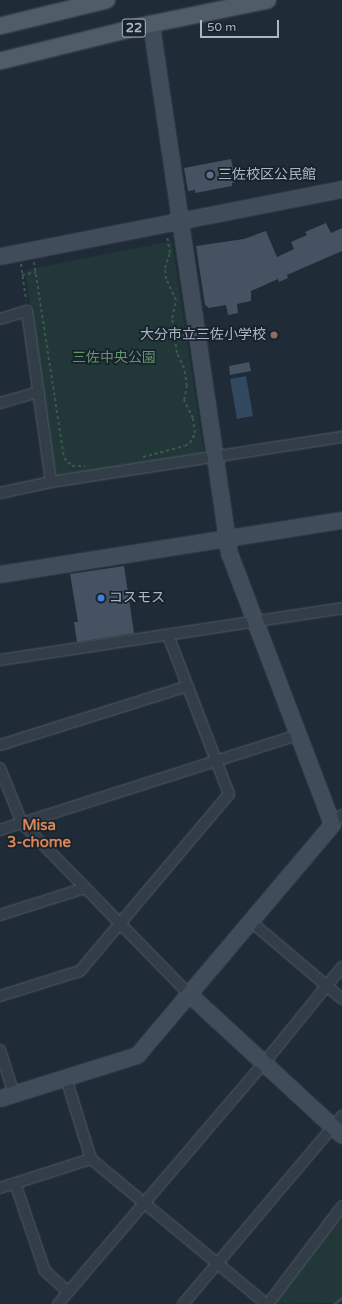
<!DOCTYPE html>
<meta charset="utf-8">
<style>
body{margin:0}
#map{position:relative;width:342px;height:1304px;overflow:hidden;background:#1f2b37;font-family:"Varela Round","Noto Sans JP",sans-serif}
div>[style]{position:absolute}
.green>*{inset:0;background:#213738}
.water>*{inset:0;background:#32485f}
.stream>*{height:3px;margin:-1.5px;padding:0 1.5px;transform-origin:1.5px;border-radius:1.5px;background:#32485f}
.building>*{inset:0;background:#455261}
.path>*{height:2px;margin-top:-1px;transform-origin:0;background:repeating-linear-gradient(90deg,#3e5455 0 3px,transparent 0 6px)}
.roads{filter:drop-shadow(0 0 1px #505a65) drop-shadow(0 0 1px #505a65)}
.street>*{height:10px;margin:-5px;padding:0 5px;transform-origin:5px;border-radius:5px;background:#323d47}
.secondary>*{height:15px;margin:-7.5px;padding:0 7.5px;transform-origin:7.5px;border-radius:7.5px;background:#404c5a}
.primary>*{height:16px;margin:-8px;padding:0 8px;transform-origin:8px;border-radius:8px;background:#505c68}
.dots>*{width:11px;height:11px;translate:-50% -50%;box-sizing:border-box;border:2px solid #18222c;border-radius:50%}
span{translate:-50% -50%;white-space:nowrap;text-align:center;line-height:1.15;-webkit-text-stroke:3.5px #18222c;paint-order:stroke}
.shield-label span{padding:1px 3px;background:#18222c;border:1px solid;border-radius:3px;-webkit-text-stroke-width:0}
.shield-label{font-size:13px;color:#acb7c4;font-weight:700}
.poi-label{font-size:14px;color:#acb7c4}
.left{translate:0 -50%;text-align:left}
.right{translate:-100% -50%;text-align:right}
.park-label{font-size:14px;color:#64956c}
.neighbourhood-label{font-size:15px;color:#d58557;font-weight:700}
.scale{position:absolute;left:200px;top:20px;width:79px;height:18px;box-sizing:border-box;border:2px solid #acb7c4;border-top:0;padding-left:5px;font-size:12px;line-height:14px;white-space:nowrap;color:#acb7c4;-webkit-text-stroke:3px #18222c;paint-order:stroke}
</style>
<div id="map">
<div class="green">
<i style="clip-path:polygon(172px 241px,204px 453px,58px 476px,55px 473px,25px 270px)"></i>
<i style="clip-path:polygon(342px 1212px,342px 1303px,270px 1304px)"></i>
</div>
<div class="water">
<i style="clip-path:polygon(246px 376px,253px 416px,237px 419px,230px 379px)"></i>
</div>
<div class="stream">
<i style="left:334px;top:1304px;width:11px;rotate:-41deg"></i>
</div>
<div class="building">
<i style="clip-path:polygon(231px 159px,236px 182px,232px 183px,232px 186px,195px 193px,195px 190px,188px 191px,184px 168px)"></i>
<i style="clip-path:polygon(326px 223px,331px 233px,342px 228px,342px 251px,287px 275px,288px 278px,279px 282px,278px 279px,251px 291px,251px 301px,237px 304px,238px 313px,228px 315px,226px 305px,209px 308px,205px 305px,196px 246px,244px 239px,266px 231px,277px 257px,294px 249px,291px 242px,307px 235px,305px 232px)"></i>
<i style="clip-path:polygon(249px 362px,251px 371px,230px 375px,229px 366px)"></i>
<i style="clip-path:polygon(124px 566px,134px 633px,77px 642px,74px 622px,78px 622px,70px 574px)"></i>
</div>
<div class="path">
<i style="left:34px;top:262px;width:198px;rotate:81.3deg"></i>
<i style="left:64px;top:458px;width:11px;rotate:45deg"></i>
<i style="left:72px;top:466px;width:13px"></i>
<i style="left:21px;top:264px;width:37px;rotate:82deg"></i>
<i style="left:22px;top:275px;width:14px;rotate:-12deg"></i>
<i style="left:175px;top:337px;width:10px;rotate:-6deg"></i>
<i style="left:143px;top:457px;width:43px;rotate:-14.7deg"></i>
<i style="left:185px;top:446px;width:6px;rotate:-31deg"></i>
<i style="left:190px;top:443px;width:11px;rotate:-63deg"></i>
<i style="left:195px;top:433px;width:15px;rotate:-98deg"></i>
<i style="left:193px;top:418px;width:20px;rotate:-117deg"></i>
<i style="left:184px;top:400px;width:14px;rotate:-78deg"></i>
<i style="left:187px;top:386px;width:18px;rotate:-99deg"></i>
<i style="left:184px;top:368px;width:17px;rotate:-115deg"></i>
<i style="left:177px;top:353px;width:35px;rotate:-98deg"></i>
<i style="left:172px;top:318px;width:18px;rotate:-77deg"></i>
<i style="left:176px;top:300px;width:23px;rotate:-115deg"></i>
<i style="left:166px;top:279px;width:11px;rotate:-95deg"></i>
<i style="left:165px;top:268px;width:16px;rotate:-72deg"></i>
<i style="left:170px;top:253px;width:17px;rotate:-100deg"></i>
</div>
<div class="roads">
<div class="street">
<i style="left:0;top:319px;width:28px;rotate:-17deg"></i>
<i style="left:27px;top:311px;width:173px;rotate:82deg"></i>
<i style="left:0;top:403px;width:40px;rotate:-16deg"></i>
<i style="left:0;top:493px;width:52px;rotate:-12.2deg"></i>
<i style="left:51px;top:482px;width:294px;rotate:-8.8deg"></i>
<i style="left:0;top:660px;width:346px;rotate:-8.6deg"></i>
<i style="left:0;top:745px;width:197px;rotate:-17.4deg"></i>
<i style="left:0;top:768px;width:59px;rotate:68.2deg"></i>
<i style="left:22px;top:823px;width:239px;rotate:45.7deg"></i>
<i style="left:332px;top:824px;width:13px;rotate:-42deg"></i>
<i style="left:0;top:830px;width:313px;rotate:-17.7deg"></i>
<i style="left:0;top:915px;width:89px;rotate:-17.6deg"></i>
<i style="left:249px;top:920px;width:122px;rotate:40.3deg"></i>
<i style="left:0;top:996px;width:84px;rotate:-17.4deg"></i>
<i style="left:80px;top:971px;width:231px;rotate:-49.9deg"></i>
<i style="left:229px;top:794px;width:170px;rotate:-111deg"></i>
<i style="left:0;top:1050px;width:46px;rotate:72.3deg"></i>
<i style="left:66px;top:1078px;width:85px;rotate:72.8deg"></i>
<i style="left:91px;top:1159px;width:227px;rotate:39.6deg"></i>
<i style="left:15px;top:1183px;width:93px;rotate:71.2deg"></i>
<i style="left:45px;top:1271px;width:31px;rotate:42deg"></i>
<i style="left:0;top:1188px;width:96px;rotate:-17.7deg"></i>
<i style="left:58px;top:1304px;width:317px;rotate:-49.5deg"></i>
<i style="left:264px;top:1063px;width:124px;rotate:-50.9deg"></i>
<i style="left:183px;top:1304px;width:246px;rotate:-49.8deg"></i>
<i style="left:268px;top:1304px;width:123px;rotate:-52.9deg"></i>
</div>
<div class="secondary">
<i style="left:0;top:256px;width:349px;rotate:-11.1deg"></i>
<i style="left:0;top:574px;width:346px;rotate:-9deg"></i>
<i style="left:189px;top:994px;width:208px;rotate:42.7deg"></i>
<i style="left:0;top:1098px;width:144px;rotate:-17.4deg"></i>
<i style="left:137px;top:1055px;width:302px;rotate:-49.8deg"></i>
<i style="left:332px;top:824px;width:290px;rotate:-110.8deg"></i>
<i style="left:229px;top:553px;width:535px;rotate:-98.39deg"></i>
</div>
<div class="primary">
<i style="left:0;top:26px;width:110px;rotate:-13.7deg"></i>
<i style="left:0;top:61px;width:155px;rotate:-13.8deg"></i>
<i style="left:151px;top:24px;width:119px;rotate:-11.6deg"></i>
</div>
</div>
<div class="dots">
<i style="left:210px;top:175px;background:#5c6f8a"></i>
<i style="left:274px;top:335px;background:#8d6e63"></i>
<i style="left:101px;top:598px;background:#3f7fe0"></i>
</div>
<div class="shield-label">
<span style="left:134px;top:28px">22</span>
</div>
<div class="poi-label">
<span class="left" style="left:218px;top:175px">三佐校区公民館</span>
<span class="right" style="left:266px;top:335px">大分市立三佐小学校</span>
<span class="left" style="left:109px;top:598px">コスモス</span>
</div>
<div class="park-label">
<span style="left:114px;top:358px">三佐中央公園</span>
</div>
<div class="neighbourhood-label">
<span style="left:39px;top:834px">Misa<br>3-chome</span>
</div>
<div class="scale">50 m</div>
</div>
